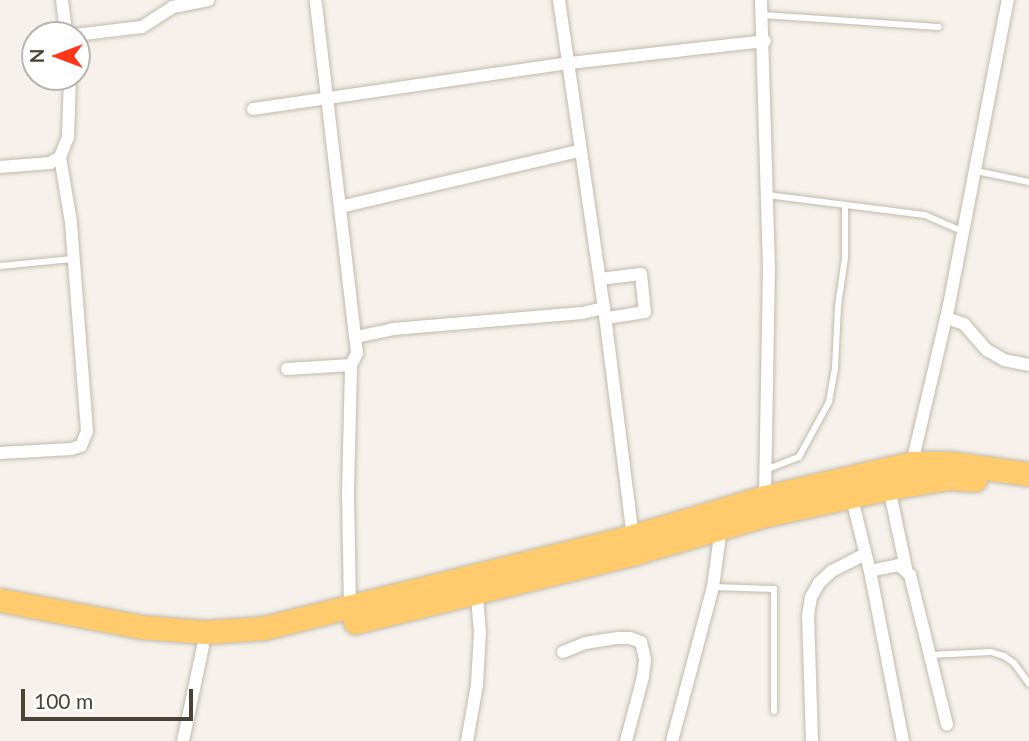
<!DOCTYPE html>
<style>
body{margin:0}
#map{position:relative;width:1029px;height:741px;overflow:hidden;background:#f6f2eb;font-family:Lato,sans-serif}
div>[style]{position:absolute}
.roads{filter:drop-shadow(0 0 2px #c2baac) drop-shadow(0 0 2px #c2baac)}
.lane>*{height:6px;margin:-3px;padding:0 3px;transform-origin:3px;border-radius:3px;background:#fff}
.street>*{height:12px;margin:-6px;padding:0 6px;transform-origin:6px;border-radius:6px;background:#fff}
.highway>*{height:23px;margin:-11.5px;padding:0 11.5px;transform-origin:11.5px;border-radius:11.5px;background:#ffcb6d}
span{translate:-50% -50%;white-space:nowrap;text-align:center;line-height:1.15;-webkit-text-stroke:6px #fff;paint-order:stroke}
.north{position:absolute;left:21px;top:21px;width:70px;height:70px;box-sizing:border-box;background:#fff;border:2px solid #b7b4af;border-radius:50%;rotate:270deg;font-size:19px;font-weight:700;line-height:28px;text-align:center;color:#4b4338}
.north::after{content:'';display:block;margin:auto;width:24px;height:32px;background:#ff3619;clip-path:polygon(50% 0,100% 100%,50% 72%,0 100%)}
.scale{position:absolute;left:21px;top:689px;width:172px;height:32px;box-sizing:border-box;border:4px solid #4b4338;border-top:0;padding-left:9px;font-size:21px;line-height:24px;white-space:nowrap;color:#4b4338;-webkit-text-stroke:5px #fff;paint-order:stroke}
</style>
<div id="map">
<div class="roads">
<div class="lane">
<i style="left:762px;top:15px;width:177px;rotate:3.9deg"></i>
<i style="left:976px;top:171px;width:54px;rotate:11.7deg"></i>
<i style="left:767px;top:195px;width:159px;rotate:7.2deg"></i>
<i style="left:925px;top:215px;width:40px;rotate:23.4deg"></i>
<i style="left:0;top:266px;width:73px;rotate:-5.5deg"></i>
<i style="left:765px;top:470px;width:36px;rotate:-21deg"></i>
<i style="left:799px;top:457px;width:63px;rotate:-61.4deg"></i>
<i style="left:829px;top:402px;width:35px;rotate:-80deg"></i>
<i style="left:835px;top:368px;width:62px;rotate:-87.2deg"></i>
<i style="left:838px;top:306px;width:49px;rotate:-81.7deg"></i>
<i style="left:845px;top:258px;width:53px;rotate:-90deg"></i>
<i style="left:713px;top:587px;width:61px;rotate:1.9deg"></i>
<i style="left:774px;top:589px;width:122px;rotate:90deg"></i>
<i style="left:930px;top:655px;width:61px;rotate:-2.8deg"></i>
<i style="left:991px;top:652px;width:14px;rotate:17deg"></i>
<i style="left:1004px;top:656px;width:12px;rotate:35deg"></i>
<i style="left:1014px;top:663px;width:26px;rotate:54deg"></i>
</div>
<div class="street">
<i style="left:62px;top:0;width:35px;rotate:83deg"></i>
<i style="left:559px;top:0;width:311px;rotate:81.7deg"></i>
<i style="left:761px;top:0;width:266px;rotate:88.3deg"></i>
<i style="left:769px;top:266px;width:231px;rotate:91deg"></i>
<i style="left:75px;top:35px;width:67px;rotate:-6.8deg"></i>
<i style="left:142px;top:27px;width:37px;rotate:-33deg"></i>
<i style="left:173px;top:7px;width:36px;rotate:-11deg"></i>
<i style="left:253px;top:109px;width:319px;rotate:-8.3deg"></i>
<i style="left:569px;top:63px;width:197px;rotate:-6.4deg"></i>
<i style="left:0;top:167px;width:50px;rotate:-4.6deg"></i>
<i style="left:50px;top:163px;width:12px;rotate:-31deg"></i>
<i style="left:60px;top:157px;width:22px;rotate:-68deg"></i>
<i style="left:68px;top:137px;width:60px;rotate:-88.1deg"></i>
<i style="left:340px;top:207px;width:245px;rotate:-13.2deg"></i>
<i style="left:600px;top:279px;width:41px;rotate:-7deg"></i>
<i style="left:641px;top:274px;width:38px;rotate:84deg"></i>
<i style="left:645px;top:312px;width:39px;rotate:171deg"></i>
<i style="left:946px;top:318px;width:19px;rotate:18deg"></i>
<i style="left:964px;top:324px;width:35px;rotate:49deg"></i>
<i style="left:987px;top:350px;width:20px;rotate:30deg"></i>
<i style="left:1004px;top:360px;width:25px;rotate:11deg"></i>
<i style="left:356px;top:337px;width:38px;rotate:-12deg"></i>
<i style="left:393px;top:329px;width:190px;rotate:-4.8deg"></i>
<i style="left:582px;top:313px;width:23px;rotate:-13deg"></i>
<i style="left:604px;top:308px;width:230px;rotate:82.8deg"></i>
<i style="left:287px;top:369px;width:64px;rotate:-3.6deg"></i>
<i style="left:351px;top:365px;width:13px;rotate:-63deg"></i>
<i style="left:357px;top:353px;width:353px;rotate:-96.7deg"></i>
<i style="left:0;top:453px;width:71px;rotate:-3.2deg"></i>
<i style="left:71px;top:449px;width:10px;rotate:-17deg"></i>
<i style="left:81px;top:446px;width:16px;rotate:-68deg"></i>
<i style="left:87px;top:431px;width:210px;rotate:-94.4deg"></i>
<i style="left:71px;top:222px;width:66px;rotate:-99.6deg"></i>
<i style="left:912px;top:463px;width:162px;rotate:-76.8deg"></i>
<i style="left:949px;top:305px;width:311px;rotate:-79.1deg"></i>
<i style="left:889px;top:488px;width:82px;rotate:78deg"></i>
<i style="left:851px;top:495px;width:78px;rotate:76deg"></i>
<i style="left:870px;top:571px;width:173px;rotate:79deg"></i>
<i style="left:870px;top:571px;width:30px;rotate:-12deg"></i>
<i style="left:899px;top:565px;width:15px;rotate:42deg"></i>
<i style="left:910px;top:575px;width:154px;rotate:76.1deg"></i>
<i style="left:350px;top:608px;width:117px;rotate:-91deg"></i>
<i style="left:348px;top:491px;width:126px;rotate:-88.6deg"></i>
<i style="left:563px;top:652px;width:24px;rotate:-22deg"></i>
<i style="left:585px;top:643px;width:33px;rotate:-9deg"></i>
<i style="left:618px;top:638px;width:12px"></i>
<i style="left:630px;top:638px;width:12px;rotate:20deg"></i>
<i style="left:641px;top:642px;width:18px;rotate:77deg"></i>
<i style="left:645px;top:660px;width:17px;rotate:97deg"></i>
<i style="left:643px;top:677px;width:66px;rotate:104.9deg"></i>
<i style="left:183px;top:741px;width:97px;rotate:-78.1deg"></i>
<i style="left:467px;top:741px;width:57px;rotate:-79.9deg"></i>
<i style="left:477px;top:685px;width:53px;rotate:-86.8deg"></i>
<i style="left:480px;top:632px;width:38px;rotate:-95deg"></i>
<i style="left:672px;top:741px;width:159px;rotate:-75.1deg"></i>
<i style="left:713px;top:587px;width:60px;rotate:-82.3deg"></i>
<i style="left:812px;top:741px;width:125px;rotate:-91.8deg"></i>
<i style="left:808px;top:616px;width:19px;rotate:-81deg"></i>
<i style="left:811px;top:597px;width:16px;rotate:-60deg"></i>
<i style="left:819px;top:583px;width:18px;rotate:-43deg"></i>
<i style="left:832px;top:571px;width:37px;rotate:-27deg"></i>
</div>
<div class="highway">
<i style="left:0;top:600px;width:145px;rotate:10.8deg"></i>
<i style="left:142px;top:627px;width:63px;rotate:4.5deg"></i>
<i style="left:205px;top:632px;width:59px;rotate:-3.9deg"></i>
<i style="left:264px;top:628px;width:380px;rotate:-14deg"></i>
<i style="left:633px;top:536px;width:138px;rotate:-16.5deg"></i>
<i style="left:765px;top:497px;width:151px;rotate:-13deg"></i>
<i style="left:912px;top:463px;width:37px"></i>
<i style="left:949px;top:463px;width:81px;rotate:7.8deg"></i>
<i style="left:355px;top:622px;width:288px;rotate:-13.8deg"></i>
<i style="left:635px;top:553px;width:136px;rotate:-16.2deg"></i>
<i style="left:766px;top:515px;width:126px;rotate:-12.4deg"></i>
<i style="left:889px;top:488px;width:61px;rotate:-9.5deg"></i>
<i style="left:949px;top:478px;width:26px;rotate:4deg"></i>
</div>
</div>
<div class="north">N</div>
<div class="scale">100 m</div>
</div>
